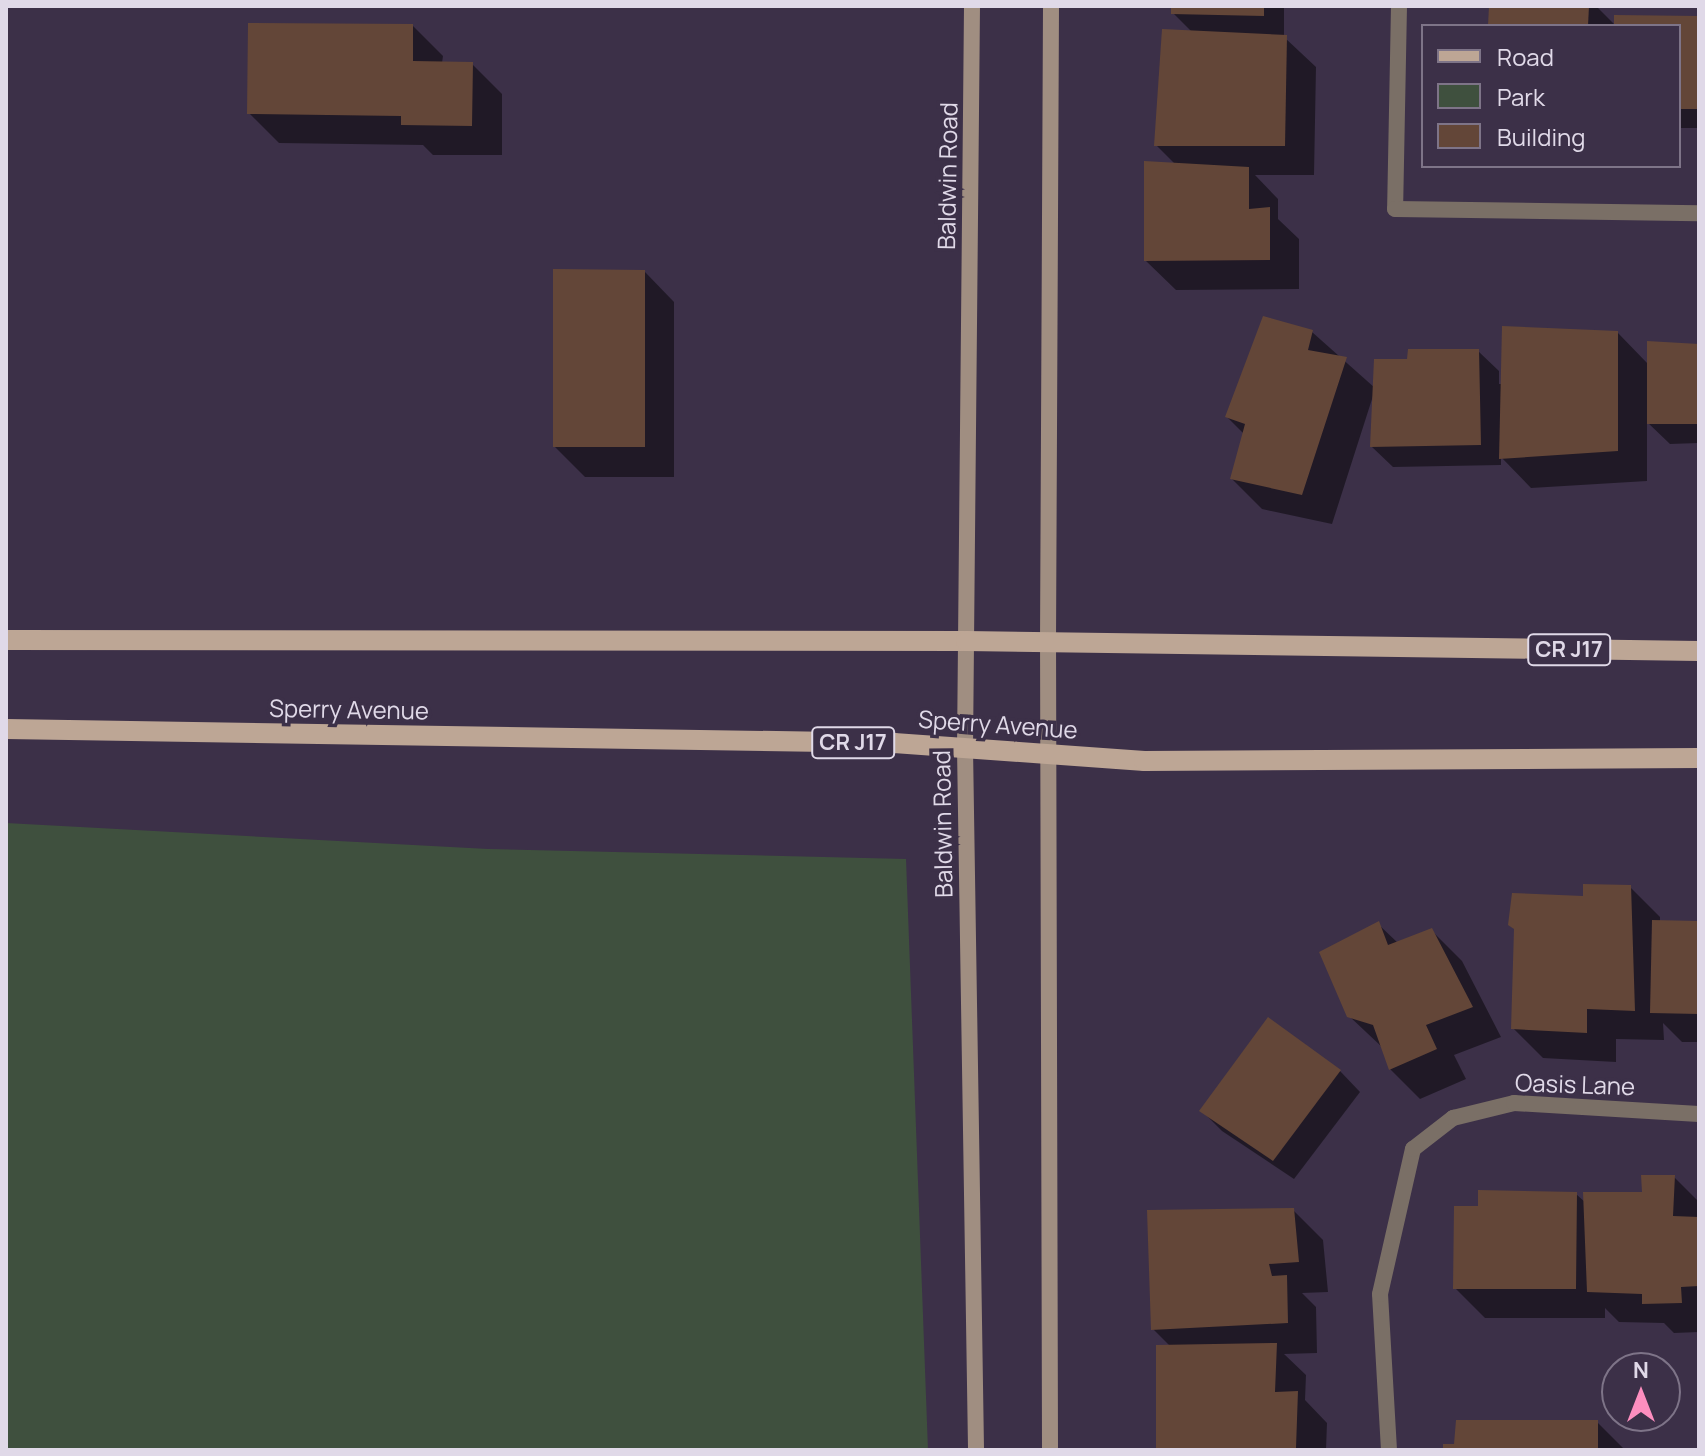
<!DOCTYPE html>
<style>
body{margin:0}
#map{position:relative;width:1705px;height:1456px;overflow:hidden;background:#3c3048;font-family:Manrope,sans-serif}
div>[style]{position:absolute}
.green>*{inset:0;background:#3f503e}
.shadow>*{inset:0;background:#0007}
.building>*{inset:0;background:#634638}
.street>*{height:16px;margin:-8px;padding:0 8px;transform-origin:8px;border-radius:8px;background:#7a6f66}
.secondary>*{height:16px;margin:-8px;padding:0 8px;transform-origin:8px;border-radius:8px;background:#a08e81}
.primary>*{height:20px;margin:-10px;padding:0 10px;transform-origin:10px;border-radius:10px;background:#bda695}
span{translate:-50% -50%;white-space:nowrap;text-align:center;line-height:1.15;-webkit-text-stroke:7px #3c3048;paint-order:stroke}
.shield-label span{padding:2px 6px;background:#3c3048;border:2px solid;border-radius:6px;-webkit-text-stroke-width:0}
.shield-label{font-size:22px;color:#e0d9e8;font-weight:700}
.street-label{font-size:24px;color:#e0d9e8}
.frame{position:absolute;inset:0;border:8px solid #e0d9e8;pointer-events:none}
.legend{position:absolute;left:1421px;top:24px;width:260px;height:144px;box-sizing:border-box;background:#3c3048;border:2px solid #7e7488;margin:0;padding:10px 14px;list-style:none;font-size:24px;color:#e0d9e8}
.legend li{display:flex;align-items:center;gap:16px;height:40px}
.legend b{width:40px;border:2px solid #7e7488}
.north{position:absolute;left:1601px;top:1352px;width:80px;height:80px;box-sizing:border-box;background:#3c3048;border:2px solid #7e7488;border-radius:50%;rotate:0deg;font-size:22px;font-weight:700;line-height:32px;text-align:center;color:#e0d9e8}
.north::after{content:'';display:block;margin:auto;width:28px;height:36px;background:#fd8ebf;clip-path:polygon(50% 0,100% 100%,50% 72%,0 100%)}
</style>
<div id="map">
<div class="green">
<i style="clip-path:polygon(6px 823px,488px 849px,906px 859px,928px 1450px,6px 1450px)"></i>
</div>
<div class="shadow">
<i style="clip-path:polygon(1173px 6px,1284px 6px,1284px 37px,1316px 67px,1314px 175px,1255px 175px,1278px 199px,1278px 219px,1299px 239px,1299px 289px,1176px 290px,1146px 261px,1176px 165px,1156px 145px,1193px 33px,1173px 13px)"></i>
<i style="clip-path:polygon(1491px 6px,1596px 6px,1616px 26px,1699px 18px,1699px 128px,1679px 128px,1679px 26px,1490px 26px)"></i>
<i style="clip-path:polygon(413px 26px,443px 56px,442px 63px,472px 64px,502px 94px,502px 155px,433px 155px,423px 145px,279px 143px,249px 113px)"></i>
<i style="clip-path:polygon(645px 272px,674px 302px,674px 477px,585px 477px,555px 447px)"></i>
<i style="clip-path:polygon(1312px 332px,1375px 388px,1409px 361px,1478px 351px,1499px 371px,1499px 384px,1503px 384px,1617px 332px,1649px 365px,1699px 346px,1699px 443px,1670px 444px,1647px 422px,1647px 481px,1531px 488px,1501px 457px,1501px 465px,1393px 467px,1372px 447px,1373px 396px,1332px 524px,1262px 509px,1232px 479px,1245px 435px,1227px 417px)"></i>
<i style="clip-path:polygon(1630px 887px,1660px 917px,1660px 922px,1699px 923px,1699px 1042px,1682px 1042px,1663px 1023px,1664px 1040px,1616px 1039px,1616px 1062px,1543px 1058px,1513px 1028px,1585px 898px)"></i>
<i style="clip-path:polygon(1378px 924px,1398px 943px,1432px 931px,1462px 961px,1501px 1037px,1454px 1055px,1466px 1079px,1420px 1099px,1390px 1069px,1383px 1048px,1349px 1016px)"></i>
<i style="clip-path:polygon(1340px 1071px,1360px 1092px,1294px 1179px,1222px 1131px,1202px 1111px)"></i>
<i style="clip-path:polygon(1674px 1177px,1699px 1202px,1699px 1332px,1674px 1333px,1664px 1323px,1619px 1322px,1605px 1308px,1605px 1318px,1485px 1318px,1455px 1288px,1480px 1208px,1576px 1194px,1586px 1203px,1644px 1194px)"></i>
<i style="clip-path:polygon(1293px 1210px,1323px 1240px,1328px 1292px,1302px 1293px,1316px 1307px,1317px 1353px,1284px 1354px,1306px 1375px,1305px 1400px,1327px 1423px,1326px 1450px,1158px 1450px,1158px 1347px,1171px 1347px,1153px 1329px)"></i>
<i style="clip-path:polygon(1597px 1422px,1625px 1450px,1445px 1450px)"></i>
</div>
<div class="building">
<i style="clip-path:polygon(1171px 6px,1264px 6px,1264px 16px,1171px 14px)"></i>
<i style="clip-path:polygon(1489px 6px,1589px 6px,1588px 26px,1488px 26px)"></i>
<i style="clip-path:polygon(1614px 15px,1699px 16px,1699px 109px,1679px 109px,1679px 26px,1614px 26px)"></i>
<i style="clip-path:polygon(248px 23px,413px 24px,413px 61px,473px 62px,472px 126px,401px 125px,401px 116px,247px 114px)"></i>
<i style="clip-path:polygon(1162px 29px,1287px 35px,1285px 146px,1154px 146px)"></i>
<i style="clip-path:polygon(1144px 161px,1249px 167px,1249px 209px,1270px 207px,1270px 260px,1144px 261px)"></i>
<i style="clip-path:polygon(553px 269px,645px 270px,645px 447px,553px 447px)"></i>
<i style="clip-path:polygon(1263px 316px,1313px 330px,1308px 350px,1347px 357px,1302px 495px,1230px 479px,1245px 424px,1225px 417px)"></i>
<i style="clip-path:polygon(1502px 326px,1618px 331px,1618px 451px,1499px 459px)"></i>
<i style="clip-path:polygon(1647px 341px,1699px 344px,1699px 424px,1647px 424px)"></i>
<i style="clip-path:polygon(1408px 349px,1479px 349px,1481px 445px,1370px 447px,1374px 359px,1407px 359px)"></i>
<i style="clip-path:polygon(1583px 884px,1631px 885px,1635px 1011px,1587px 1009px,1587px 1033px,1511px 1029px,1514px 929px,1508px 925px,1512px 893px,1583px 896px)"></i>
<i style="clip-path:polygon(1652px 920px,1699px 921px,1699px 1014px,1650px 1013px)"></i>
<i style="clip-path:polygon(1379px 921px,1388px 945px,1432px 928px,1473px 1007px,1426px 1025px,1437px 1049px,1389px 1070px,1373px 1025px,1347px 1017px,1319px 952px)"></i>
<i style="clip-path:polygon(1268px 1017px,1341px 1070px,1273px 1161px,1199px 1111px)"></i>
<i style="clip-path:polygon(1641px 1175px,1675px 1175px,1673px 1216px,1699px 1217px,1699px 1286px,1681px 1287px,1682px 1303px,1642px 1304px,1642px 1294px,1587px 1292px,1583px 1192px,1642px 1192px)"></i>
<i style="clip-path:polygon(1478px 1190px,1577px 1192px,1576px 1289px,1453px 1289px,1454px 1206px,1478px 1206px)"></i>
<i style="clip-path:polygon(1294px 1208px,1299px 1262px,1269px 1264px,1272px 1276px,1287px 1275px,1288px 1323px,1151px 1330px,1147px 1210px)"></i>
<i style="clip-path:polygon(1277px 1343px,1275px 1392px,1298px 1391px,1296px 1448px,1156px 1450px,1156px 1345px)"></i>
<i style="clip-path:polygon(1456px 1420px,1598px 1420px,1598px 1450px,1443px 1450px,1443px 1444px,1454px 1444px)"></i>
</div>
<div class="street">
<i style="left:1399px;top:6px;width:203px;rotate:91.1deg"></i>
<i style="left:1395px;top:209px;width:304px;rotate:0.8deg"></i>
<i style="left:1389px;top:1450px;width:156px;rotate:-93.3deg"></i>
<i style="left:1380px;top:1294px;width:149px;rotate:-77.2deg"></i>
<i style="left:1413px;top:1149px;width:51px;rotate:-37.8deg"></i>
<i style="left:1453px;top:1118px;width:63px;rotate:-13.8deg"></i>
<i style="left:1514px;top:1103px;width:185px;rotate:3.4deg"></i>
</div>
<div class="secondary">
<i style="left:972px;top:6px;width:742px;rotate:90.54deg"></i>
<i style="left:965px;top:748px;width:702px;rotate:89.1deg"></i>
<i style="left:1050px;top:1450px;width:807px;rotate:-90.14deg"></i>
<i style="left:1048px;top:643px;width:637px;rotate:-89.73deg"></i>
</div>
<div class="primary">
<i style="left:6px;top:640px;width:960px;rotate:0.06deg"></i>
<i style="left:966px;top:641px;width:733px;rotate:0.78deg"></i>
<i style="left:6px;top:729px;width:888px;rotate:0.9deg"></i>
<i style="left:894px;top:743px;width:251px;rotate:4.1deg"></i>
<i style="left:1144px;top:761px;width:555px;rotate:-0.31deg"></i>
</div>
<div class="shield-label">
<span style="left:1569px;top:650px">CR J17</span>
<span style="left:853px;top:743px">CR J17</span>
</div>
<div class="street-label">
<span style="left:947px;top:176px;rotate:-89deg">Baldwin Road</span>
<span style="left:349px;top:709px;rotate:1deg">Sperry Avenue</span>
<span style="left:998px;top:724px;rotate:4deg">Sperry Avenue</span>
<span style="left:942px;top:824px;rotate:-91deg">Baldwin Road</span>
<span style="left:1575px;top:1084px;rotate:2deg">Oasis Lane</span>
</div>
<div class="frame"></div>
<ul class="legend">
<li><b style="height:10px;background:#bda695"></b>Road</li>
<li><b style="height:22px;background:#3f503e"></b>Park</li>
<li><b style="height:22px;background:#634638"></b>Building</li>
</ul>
<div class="north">N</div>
</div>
